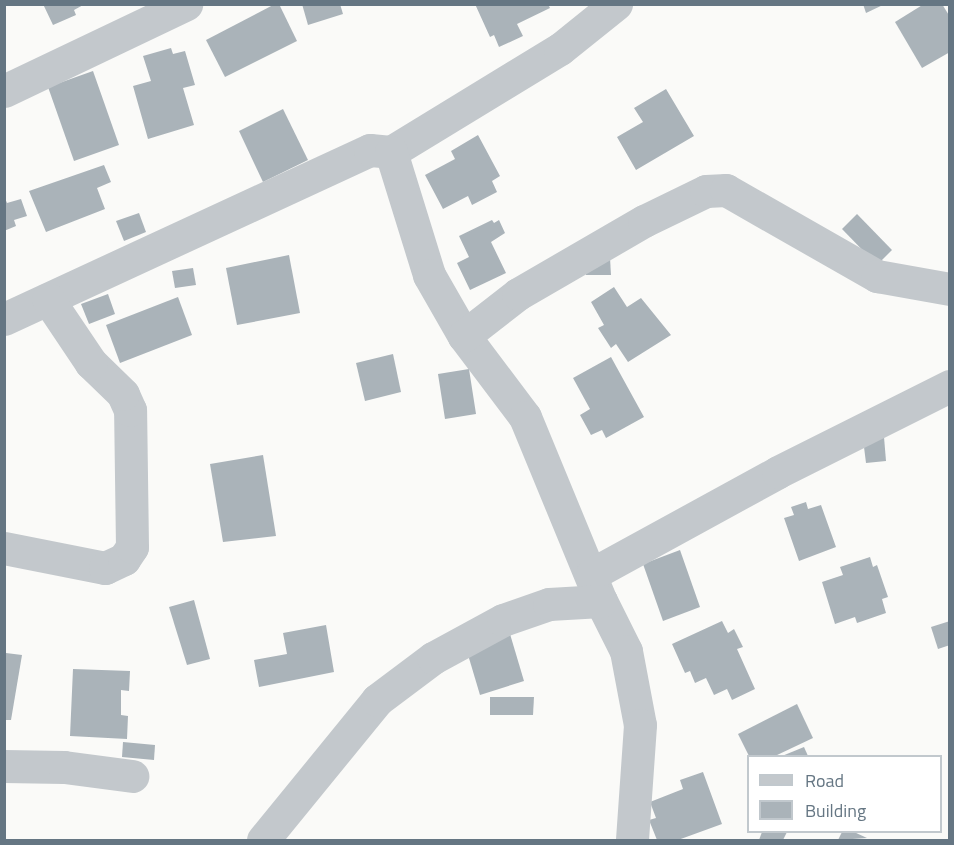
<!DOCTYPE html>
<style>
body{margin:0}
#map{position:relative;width:954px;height:845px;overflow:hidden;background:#fafaf8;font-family:"Titillium Web",sans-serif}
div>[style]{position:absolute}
.building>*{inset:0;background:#aab3b9}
.minor>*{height:33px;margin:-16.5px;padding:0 16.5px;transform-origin:16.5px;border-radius:16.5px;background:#c3c8cc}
span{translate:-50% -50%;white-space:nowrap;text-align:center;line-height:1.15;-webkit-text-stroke:6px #fff;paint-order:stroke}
.frame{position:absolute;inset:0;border:6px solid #657683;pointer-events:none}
.legend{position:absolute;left:747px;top:755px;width:195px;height:78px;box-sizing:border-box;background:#fff;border:2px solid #c1c8cd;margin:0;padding:8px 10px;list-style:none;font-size:18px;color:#657683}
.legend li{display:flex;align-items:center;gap:12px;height:30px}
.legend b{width:30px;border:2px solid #c1c8cd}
</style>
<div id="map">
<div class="building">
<i style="clip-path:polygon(43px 4px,85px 4px,74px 10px,76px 15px,53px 25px)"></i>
<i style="clip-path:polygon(275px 4px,279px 4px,297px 41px,225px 77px,206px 40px)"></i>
<i style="clip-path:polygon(302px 4px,340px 4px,343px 14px,308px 25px)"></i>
<i style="clip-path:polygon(475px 4px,548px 4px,550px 8px,517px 24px,523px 36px,499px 47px,494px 35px,490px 37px)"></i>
<i style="clip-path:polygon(863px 4px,885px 4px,866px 13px)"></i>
<i style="clip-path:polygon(924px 4px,942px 4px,950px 17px,950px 52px,922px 68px,895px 22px)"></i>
<i style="clip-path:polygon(171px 48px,173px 54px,185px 51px,195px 85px,183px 88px,194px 125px,148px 139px,133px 86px,151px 81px,143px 56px)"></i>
<i style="clip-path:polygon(93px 71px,119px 145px,74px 161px,48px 87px)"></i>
<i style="clip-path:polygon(666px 89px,694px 136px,636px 170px,617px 137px,643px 122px,634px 108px)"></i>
<i style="clip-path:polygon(283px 109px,308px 160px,263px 182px,239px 131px)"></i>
<i style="clip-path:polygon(478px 135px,500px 176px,492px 181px,497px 192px,472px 205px,468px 196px,443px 209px,425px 175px,455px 159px,451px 151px)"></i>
<i style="clip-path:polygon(104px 165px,111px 182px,97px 188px,105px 209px,46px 232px,29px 191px)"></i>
<i style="clip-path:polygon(4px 196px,7px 203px,21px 199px,27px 216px,14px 220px,16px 226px,4px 231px)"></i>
<i style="clip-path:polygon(139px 213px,146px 232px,124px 241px,116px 221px)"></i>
<i style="clip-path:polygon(857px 214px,892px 250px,877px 265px,842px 229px)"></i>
<i style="clip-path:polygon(492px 220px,494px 223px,499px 220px,505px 233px,491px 242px,506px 273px,470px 290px,457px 263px,469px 257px,459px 236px)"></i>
<i style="clip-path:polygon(289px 255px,300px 313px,237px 325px,226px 268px)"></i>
<i style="clip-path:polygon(610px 258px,611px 275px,586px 275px,585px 259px)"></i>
<i style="clip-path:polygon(193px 268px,196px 285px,175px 288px,172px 271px)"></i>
<i style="clip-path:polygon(614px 287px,627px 307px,641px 298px,671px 335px,628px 362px,616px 344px,611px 348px,598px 328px,604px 325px,591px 302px)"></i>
<i style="clip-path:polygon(108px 294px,115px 314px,89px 324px,81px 304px)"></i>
<i style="clip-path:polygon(178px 297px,192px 335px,120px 363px,106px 325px)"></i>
<i style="clip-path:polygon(393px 354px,401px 392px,365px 401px,356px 363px)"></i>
<i style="clip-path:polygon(611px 357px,644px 417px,606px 438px,602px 430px,591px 435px,580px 415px,590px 409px,573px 378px)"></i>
<i style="clip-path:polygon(469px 369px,476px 414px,445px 419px,438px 374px)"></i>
<i style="clip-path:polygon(884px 437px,886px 461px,866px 463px,863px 439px)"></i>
<i style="clip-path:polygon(263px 455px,276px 536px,223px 542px,210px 464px)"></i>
<i style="clip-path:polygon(806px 502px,808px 509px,821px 505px,836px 547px,799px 561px,784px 518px,794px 515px,791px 507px)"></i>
<i style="clip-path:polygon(680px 550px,700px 607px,663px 621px,643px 564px)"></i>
<i style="clip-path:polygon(870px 557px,873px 567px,877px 565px,888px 597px,882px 599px,886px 613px,857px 623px,855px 617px,835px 624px,822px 582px,843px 575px,840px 567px)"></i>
<i style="clip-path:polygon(194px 600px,210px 659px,187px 665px,169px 607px)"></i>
<i style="clip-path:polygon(722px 621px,728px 633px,734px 629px,743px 647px,737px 649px,755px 689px,732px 700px,727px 689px,714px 695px,706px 678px,695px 683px,690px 671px,685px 673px,672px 644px)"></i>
<i style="clip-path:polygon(950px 621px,950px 645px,938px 649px,931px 627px)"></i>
<i style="clip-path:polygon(326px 625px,334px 672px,259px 687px,254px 660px,287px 654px,283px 633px)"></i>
<i style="clip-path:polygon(510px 634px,524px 681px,480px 695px,466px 648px)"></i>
<i style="clip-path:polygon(6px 653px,22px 655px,11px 720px,4px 720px)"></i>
<i style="clip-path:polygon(73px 669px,130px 671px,129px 691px,121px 690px,121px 715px,128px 716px,127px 739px,70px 736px)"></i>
<i style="clip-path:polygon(490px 697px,534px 697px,533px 715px,490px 715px)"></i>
<i style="clip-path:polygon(797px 704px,813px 738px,775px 756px,749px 756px,738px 734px)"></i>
<i style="clip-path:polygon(123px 742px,155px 745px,154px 760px,122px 757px)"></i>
<i style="clip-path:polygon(804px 747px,808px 756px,782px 756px)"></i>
<i style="clip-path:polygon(703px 772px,722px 824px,678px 840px,657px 840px,649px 820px,656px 818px,650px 802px,683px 789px,680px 780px)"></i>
<i style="clip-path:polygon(762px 832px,787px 832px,783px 840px,759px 840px)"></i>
<i style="clip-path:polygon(842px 832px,854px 832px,867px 838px,838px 840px)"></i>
</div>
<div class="minor">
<i style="left:4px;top:91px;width:202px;rotate:-25.5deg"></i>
<i style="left:391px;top:152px;width:198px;rotate:-31.4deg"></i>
<i style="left:560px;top:49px;width:72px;rotate:-38.8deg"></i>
<i style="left:4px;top:319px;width:403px;rotate:-24.8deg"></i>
<i style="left:370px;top:150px;width:21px;rotate:5deg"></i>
<i style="left:391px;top:152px;width:129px;rotate:72.8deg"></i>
<i style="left:429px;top:275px;width:70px;rotate:60.2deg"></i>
<i style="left:464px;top:336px;width:101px;rotate:53deg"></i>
<i style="left:525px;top:417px;width:199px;rotate:67.6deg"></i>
<i style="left:601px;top:601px;width:56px;rotate:63.4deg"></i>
<i style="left:626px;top:651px;width:75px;rotate:79.3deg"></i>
<i style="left:640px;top:725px;width:115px;rotate:94deg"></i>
<i style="left:464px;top:336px;width:68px;rotate:-37.9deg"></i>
<i style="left:518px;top:294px;width:146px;rotate:-30.1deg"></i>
<i style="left:644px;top:221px;width:69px;rotate:-25.8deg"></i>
<i style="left:706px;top:191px;width:20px;rotate:-3deg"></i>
<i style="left:726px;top:190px;width:174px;rotate:29.7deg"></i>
<i style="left:877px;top:276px;width:74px;rotate:10.1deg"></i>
<i style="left:4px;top:548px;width:103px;rotate:11.2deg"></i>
<i style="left:105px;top:568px;width:21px;rotate:-25deg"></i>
<i style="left:124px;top:559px;width:14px;rotate:-56deg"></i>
<i style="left:132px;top:547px;width:137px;rotate:-90.8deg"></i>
<i style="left:130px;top:410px;width:17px;rotate:-114deg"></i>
<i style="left:123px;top:394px;width:45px;rotate:-135.9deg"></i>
<i style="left:91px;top:363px;width:77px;rotate:-123.9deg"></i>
<i style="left:592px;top:574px;width:212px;rotate:-28.7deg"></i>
<i style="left:778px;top:472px;width:192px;rotate:-26.6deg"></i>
<i style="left:4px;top:766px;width:60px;rotate:1deg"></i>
<i style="left:64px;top:767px;width:69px;rotate:7.5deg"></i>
<i style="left:263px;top:840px;width:181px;rotate:-50.8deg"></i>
<i style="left:377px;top:700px;width:70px;rotate:-36.9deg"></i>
<i style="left:433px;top:658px;width:80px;rotate:-28.5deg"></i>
<i style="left:503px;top:620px;width:49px;rotate:-19.2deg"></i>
<i style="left:549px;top:604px;width:52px;rotate:-3.3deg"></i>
</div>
<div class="frame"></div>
<ul class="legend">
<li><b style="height:8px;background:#c3c8cc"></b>Road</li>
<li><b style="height:16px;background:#aab3b9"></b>Building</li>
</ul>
</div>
